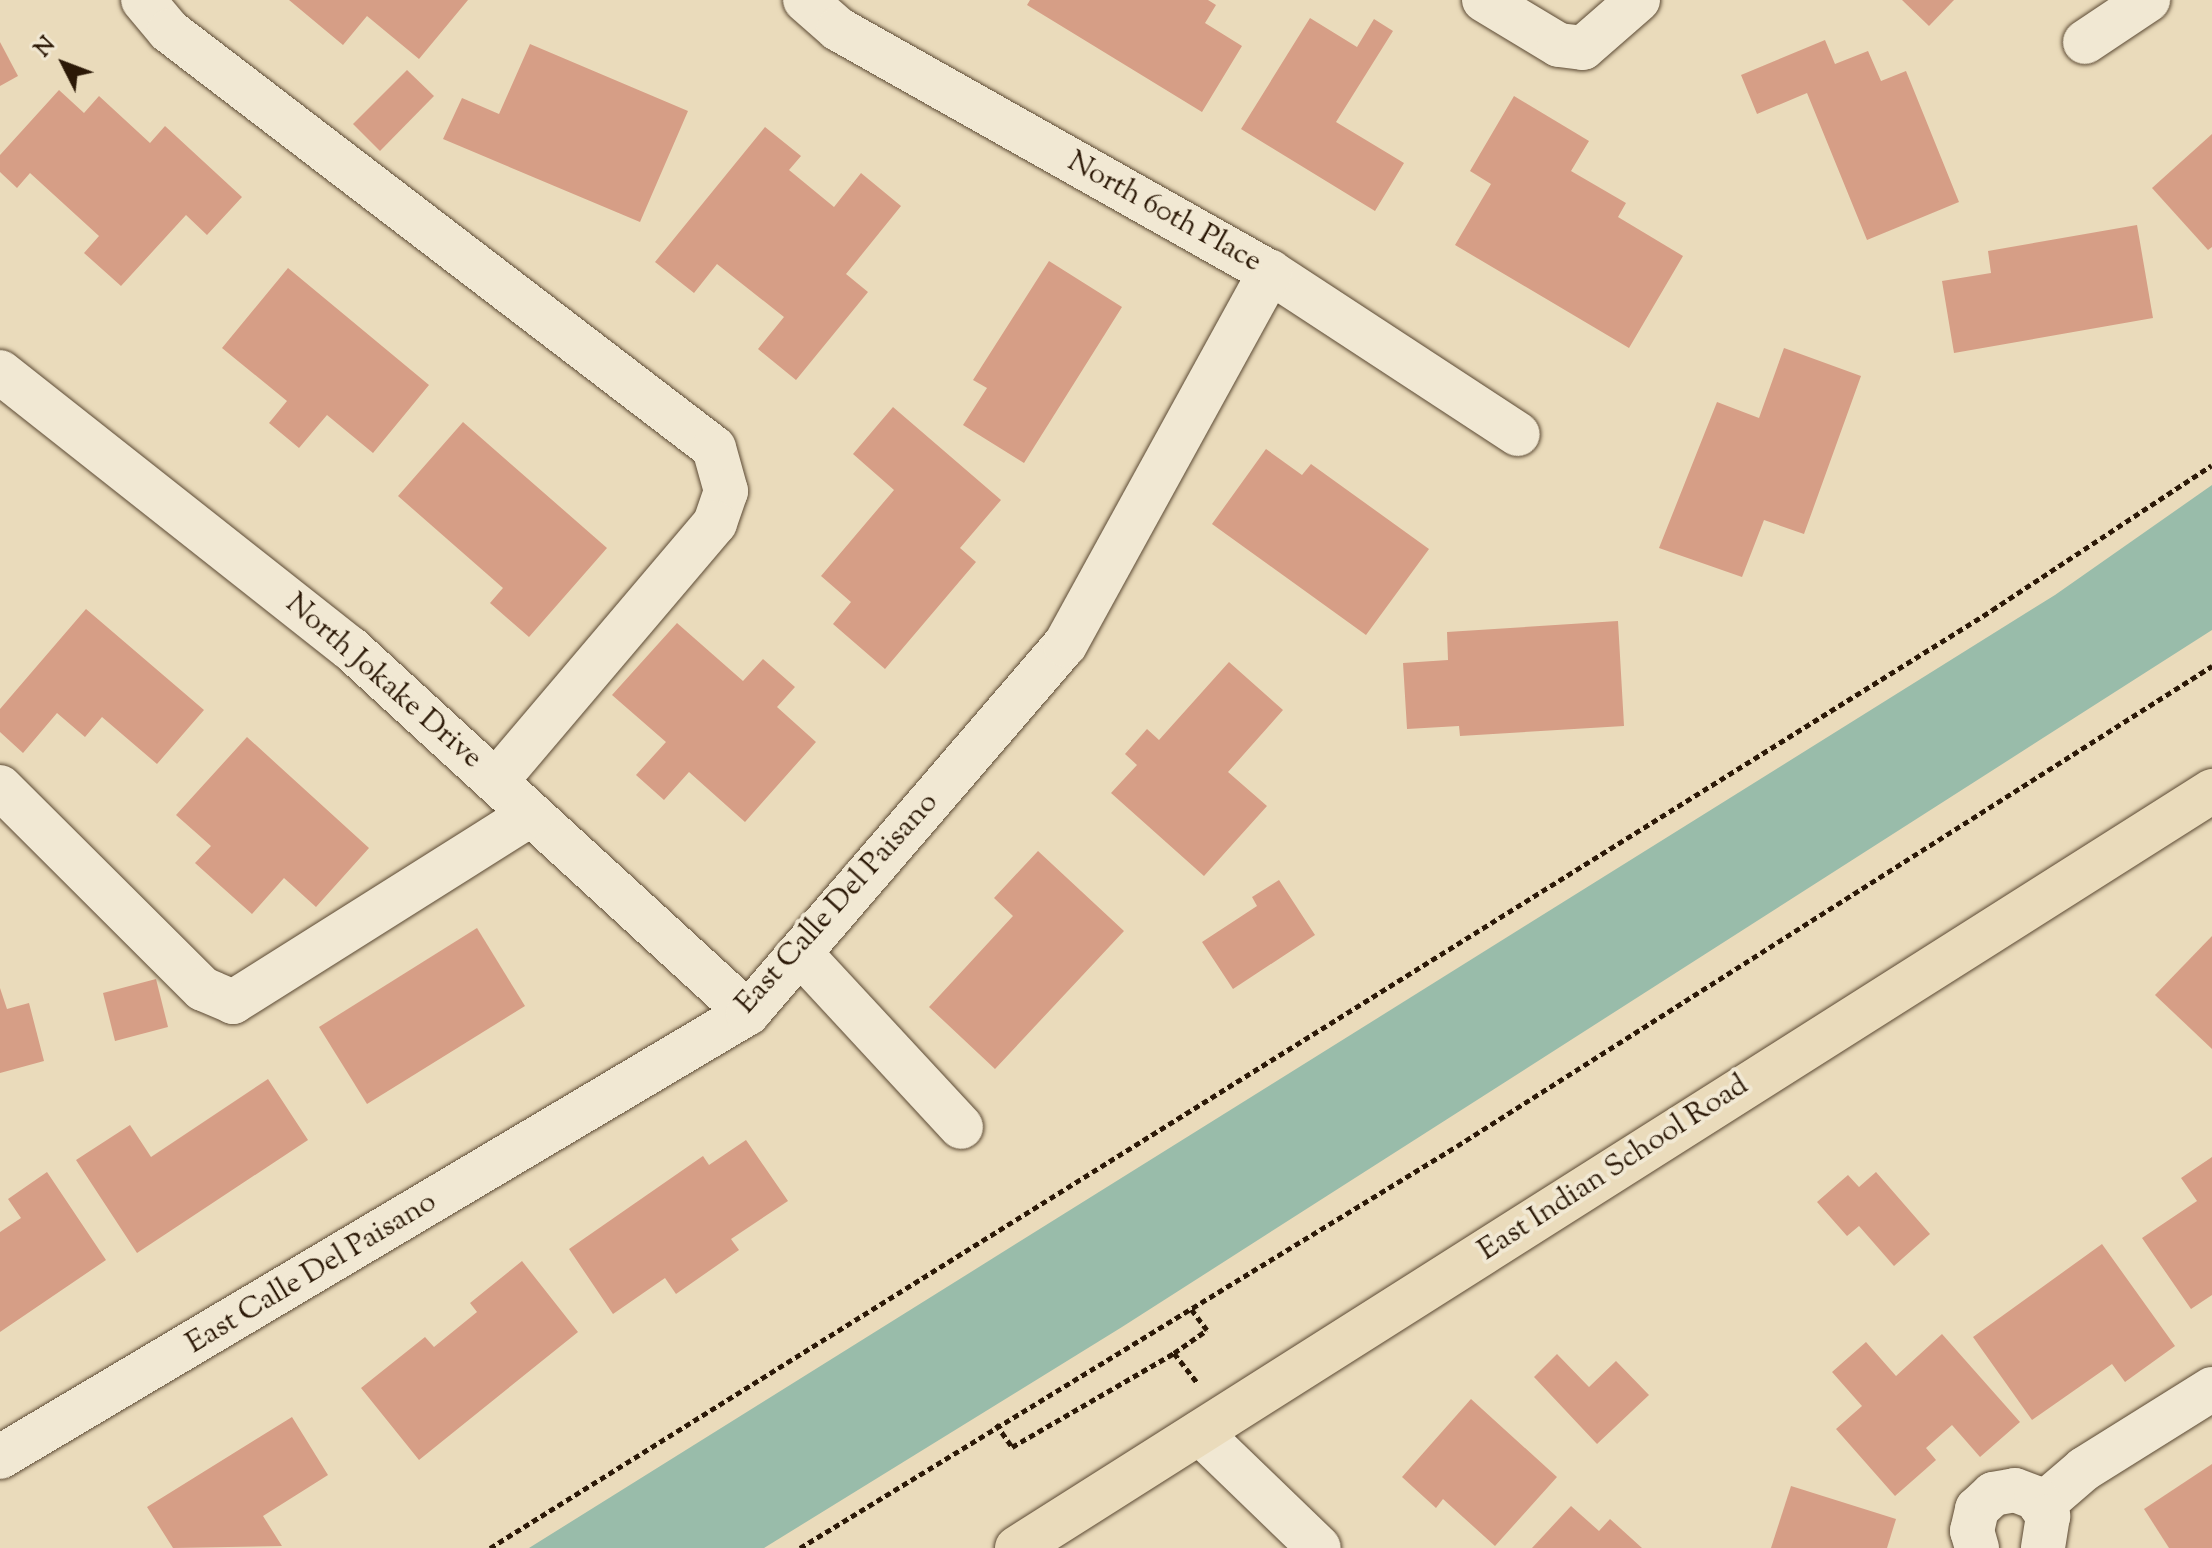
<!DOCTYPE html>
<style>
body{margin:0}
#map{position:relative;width:2212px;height:1548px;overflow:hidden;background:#eadbbb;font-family:"Sorts Mill Goudy",serif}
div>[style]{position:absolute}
.water>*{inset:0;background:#99bcaa}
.building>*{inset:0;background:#d69e86}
.path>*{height:5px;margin-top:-2.5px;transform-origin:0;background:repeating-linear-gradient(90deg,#2c1907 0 6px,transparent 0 10px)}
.roads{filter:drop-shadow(0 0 2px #5c4a34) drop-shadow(0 0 2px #5c4a34)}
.minor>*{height:44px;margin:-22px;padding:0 22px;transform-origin:22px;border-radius:22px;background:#f1e8d3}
.major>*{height:44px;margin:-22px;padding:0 22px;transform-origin:22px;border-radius:22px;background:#eadbbb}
span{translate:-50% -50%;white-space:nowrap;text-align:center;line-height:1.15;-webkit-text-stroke:8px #f1e8d3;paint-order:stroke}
.street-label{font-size:30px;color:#2c1907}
.north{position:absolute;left:24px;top:24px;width:80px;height:80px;-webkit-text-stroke:6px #f1e8d3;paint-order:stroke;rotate:312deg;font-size:22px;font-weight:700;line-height:32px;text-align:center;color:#2c1907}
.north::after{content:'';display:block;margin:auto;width:28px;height:36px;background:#2c1907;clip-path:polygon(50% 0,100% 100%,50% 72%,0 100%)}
</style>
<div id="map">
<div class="water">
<i style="clip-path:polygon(2212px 485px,2212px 630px,1122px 1327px,764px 1548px,529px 1548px,2055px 595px)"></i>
</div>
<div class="building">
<i style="clip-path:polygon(289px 0,468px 0,419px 59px,367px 16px,343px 45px)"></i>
<i style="clip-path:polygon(1030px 0,1208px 0,1216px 5px,1205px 23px,1242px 46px,1202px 112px,1027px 5px)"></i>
<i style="clip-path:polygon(1902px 0,1954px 0,1929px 26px)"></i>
<i style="clip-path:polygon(1310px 18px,1357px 47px,1374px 19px,1393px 31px,1336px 122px,1404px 163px,1375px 211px,1241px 129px)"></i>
<i style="clip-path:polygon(1825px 40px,1835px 64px,1868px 51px,1881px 81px,1906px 71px,1959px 202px,1867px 240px,1807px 93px,1757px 114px,1741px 75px)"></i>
<i style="clip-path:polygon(0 42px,18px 76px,0 86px)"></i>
<i style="clip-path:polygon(530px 44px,688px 111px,640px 222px,443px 139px,462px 98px,499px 114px)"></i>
<i style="clip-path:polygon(407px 70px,434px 96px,380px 151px,353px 124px)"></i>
<i style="clip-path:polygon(59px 90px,84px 113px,99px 96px,150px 143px,165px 126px,242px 197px,207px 235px,186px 215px,121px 286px,84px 253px,99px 236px,30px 173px,17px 188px,0 172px,0 155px)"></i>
<i style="clip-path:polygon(1514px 96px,1589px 141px,1571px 171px,1626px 203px,1618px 217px,1683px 256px,1629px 348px,1455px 245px,1491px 184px,1470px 171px)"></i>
<i style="clip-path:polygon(765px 127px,801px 156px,789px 170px,834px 207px,861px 173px,901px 206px,846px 274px,868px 292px,796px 380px,758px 349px,784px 317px,717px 264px,694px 293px,655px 262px)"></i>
<i style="clip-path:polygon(2212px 134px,2212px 247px,2208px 250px,2152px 188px)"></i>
<i style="clip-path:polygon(2137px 225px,2153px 318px,1954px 353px,1942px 281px,1991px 273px,1988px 251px)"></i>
<i style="clip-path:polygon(1049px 261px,1122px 307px,1024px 463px,963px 425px,987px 388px,973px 380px)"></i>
<i style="clip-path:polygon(288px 268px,429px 385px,373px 453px,327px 415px,299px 448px,269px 423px,287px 401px,222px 348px)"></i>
<i style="clip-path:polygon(1784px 348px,1861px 376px,1804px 534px,1764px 520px,1742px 577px,1659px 548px,1717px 402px,1759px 418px)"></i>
<i style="clip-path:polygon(893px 407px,1001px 500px,960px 548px,976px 562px,885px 669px,833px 624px,851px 602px,821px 576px,894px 490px,853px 454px)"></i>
<i style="clip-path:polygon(463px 422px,607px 548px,529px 637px,490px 603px,503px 588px,398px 496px)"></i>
<i style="clip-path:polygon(1266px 449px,1302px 475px,1311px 464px,1429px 549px,1366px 635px,1212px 524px)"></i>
<i style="clip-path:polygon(86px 609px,204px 710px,157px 764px,102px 717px,85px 737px,57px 713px,23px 753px,0 732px,0 709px)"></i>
<i style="clip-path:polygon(1618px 621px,1624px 726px,1460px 736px,1459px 726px,1407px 729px,1403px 663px,1448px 660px,1447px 632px)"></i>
<i style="clip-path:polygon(677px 623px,743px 681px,763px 659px,795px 687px,777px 707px,816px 742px,745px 822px,689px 772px,664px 800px,636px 775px,666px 742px,612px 695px)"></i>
<i style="clip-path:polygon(1229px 662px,1283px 710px,1228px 772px,1267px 806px,1204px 876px,1111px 793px,1137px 765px,1125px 754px,1147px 729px,1159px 740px)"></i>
<i style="clip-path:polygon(247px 737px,369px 848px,316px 907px,284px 878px,252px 914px,195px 863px,211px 846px,176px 815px)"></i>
<i style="clip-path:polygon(1038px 851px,1124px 931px,995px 1069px,929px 1007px,1013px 916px,994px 898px)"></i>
<i style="clip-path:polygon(1279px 880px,1315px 935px,1233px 989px,1202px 942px,1257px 906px,1252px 897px)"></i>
<i style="clip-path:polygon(477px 928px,525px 1006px,367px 1104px,319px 1027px)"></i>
<i style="clip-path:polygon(2212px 936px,2212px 1049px,2155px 995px)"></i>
<i style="clip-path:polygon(156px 979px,168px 1027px,115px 1041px,103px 993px)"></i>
<i style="clip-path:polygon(0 988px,7px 1009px,29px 1003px,44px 1061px,0 1073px)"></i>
<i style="clip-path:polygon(268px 1079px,308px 1140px,137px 1253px,76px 1160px,130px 1125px,151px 1157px)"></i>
<i style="clip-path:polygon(746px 1140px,788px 1201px,731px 1239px,739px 1250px,676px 1294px,665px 1278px,613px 1314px,569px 1249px,703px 1156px,709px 1165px)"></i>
<i style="clip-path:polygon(2212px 1157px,2212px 1295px,2191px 1309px,2142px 1238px,2197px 1201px,2181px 1178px)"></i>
<i style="clip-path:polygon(47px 1172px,106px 1260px,0 1332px,0 1232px,21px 1218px,8px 1199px)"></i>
<i style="clip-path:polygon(1876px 1172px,1930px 1234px,1894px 1266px,1859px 1226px,1847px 1236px,1817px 1202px,1848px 1175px,1859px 1187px)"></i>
<i style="clip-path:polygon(2102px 1244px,2175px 1346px,2125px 1382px,2112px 1364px,2032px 1420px,1973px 1337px)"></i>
<i style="clip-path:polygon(522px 1261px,578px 1332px,419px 1460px,361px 1388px,425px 1337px,434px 1347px,477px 1312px,470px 1303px)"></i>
<i style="clip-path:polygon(1942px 1334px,2020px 1422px,1980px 1457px,1952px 1425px,1926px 1448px,1936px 1460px,1895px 1496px,1836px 1429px,1862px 1406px,1832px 1372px,1866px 1342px,1896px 1376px)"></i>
<i style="clip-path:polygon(1557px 1354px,1589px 1387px,1616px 1361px,1649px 1395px,1597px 1444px,1534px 1377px)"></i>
<i style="clip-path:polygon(1471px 1399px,1557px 1477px,1495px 1546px,1443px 1499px,1436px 1508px,1402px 1477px)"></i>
<i style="clip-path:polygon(292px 1417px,328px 1475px,263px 1516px,282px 1546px,173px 1548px,147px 1507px)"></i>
<i style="clip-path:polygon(2212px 1464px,2212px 1548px,2169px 1548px,2144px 1509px)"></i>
<i style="clip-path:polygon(1791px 1486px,1896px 1519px,1887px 1548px,1771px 1548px)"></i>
<i style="clip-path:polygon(1571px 1506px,1599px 1531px,1610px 1519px,1642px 1548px,1532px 1548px)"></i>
</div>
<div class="path">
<i style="left:1174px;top:1353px;width:37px;rotate:52deg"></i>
<i style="left:996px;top:1424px;width:28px;rotate:55deg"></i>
<i style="left:1012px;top:1447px;width:187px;rotate:-30.1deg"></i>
<i style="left:1174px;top:1353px;width:40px;rotate:-34.9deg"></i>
<i style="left:1207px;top:1330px;width:26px;rotate:-127deg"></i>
<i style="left:490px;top:1548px;width:1771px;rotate:-31.98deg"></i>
<i style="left:1992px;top:610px;width:263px;rotate:-33.4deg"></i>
<i style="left:800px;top:1548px;width:770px;rotate:-31.46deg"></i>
<i style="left:1457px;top:1146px;width:895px;rotate:-32.45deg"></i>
</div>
<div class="roads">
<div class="minor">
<i style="left:143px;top:0;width:40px;rotate:50deg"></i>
<i style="left:169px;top:31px;width:686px;rotate:37.42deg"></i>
<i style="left:714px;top:448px;width:45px;rotate:74.4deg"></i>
<i style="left:726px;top:491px;width:34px;rotate:109deg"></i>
<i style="left:715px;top:523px;width:338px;rotate:130.3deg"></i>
<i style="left:805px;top:0;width:44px;rotate:41.3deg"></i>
<i style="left:838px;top:29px;width:496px;rotate:29.4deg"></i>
<i style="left:1270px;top:272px;width:296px;rotate:33.2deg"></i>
<i style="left:1484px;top:0;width:87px;rotate:31deg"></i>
<i style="left:1559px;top:45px;width:24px;rotate:7deg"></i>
<i style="left:1583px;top:48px;width:73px;rotate:-41.1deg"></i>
<i style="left:2085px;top:42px;width:76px;rotate:-33.7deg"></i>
<i style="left:0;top:372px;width:446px;rotate:38.3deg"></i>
<i style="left:350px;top:648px;width:540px;rotate:42.52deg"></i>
<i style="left:0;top:787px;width:286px;rotate:44.9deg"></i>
<i style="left:203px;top:989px;width:33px;rotate:23deg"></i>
<i style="left:233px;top:1002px;width:352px;rotate:-32.2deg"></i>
<i style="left:800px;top:953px;width:237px;rotate:47.2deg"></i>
<i style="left:1200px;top:1433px;width:165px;rotate:44deg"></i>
<i style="left:0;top:1457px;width:870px;rotate:-30.69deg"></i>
<i style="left:748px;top:1013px;width:486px;rotate:-49.3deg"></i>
<i style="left:1065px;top:645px;width:426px;rotate:-61.2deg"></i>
<i style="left:2041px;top:1506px;width:57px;rotate:-40.7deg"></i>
<i style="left:2084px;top:1469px;width:151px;rotate:-32deg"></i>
<i style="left:1977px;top:1548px;width:18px;rotate:-106deg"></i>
<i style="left:1972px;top:1531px;width:23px;rotate:-77deg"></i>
<i style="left:1977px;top:1509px;width:22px;rotate:-43deg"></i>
<i style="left:1993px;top:1494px;width:22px;rotate:-10deg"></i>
<i style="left:2015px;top:1490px;width:22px;rotate:21deg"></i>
<i style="left:2036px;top:1498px;width:22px;rotate:56deg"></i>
<i style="left:2048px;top:1516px;width:32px;rotate:99deg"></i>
</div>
<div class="major">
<i style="left:1017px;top:1548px;width:1415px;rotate:-32.35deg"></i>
</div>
</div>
<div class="street-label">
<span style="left:1164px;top:213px;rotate:29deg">North 60th Place</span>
<span style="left:383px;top:682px;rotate:41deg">North Jokake Drive</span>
<span style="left:838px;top:904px;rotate:-48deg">East Calle Del Paisano</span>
<span style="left:1614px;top:1169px;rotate:-33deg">East Indian School Road</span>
<span style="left:312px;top:1274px;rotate:-31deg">East Calle Del Paisano</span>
</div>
<div class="north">N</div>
</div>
